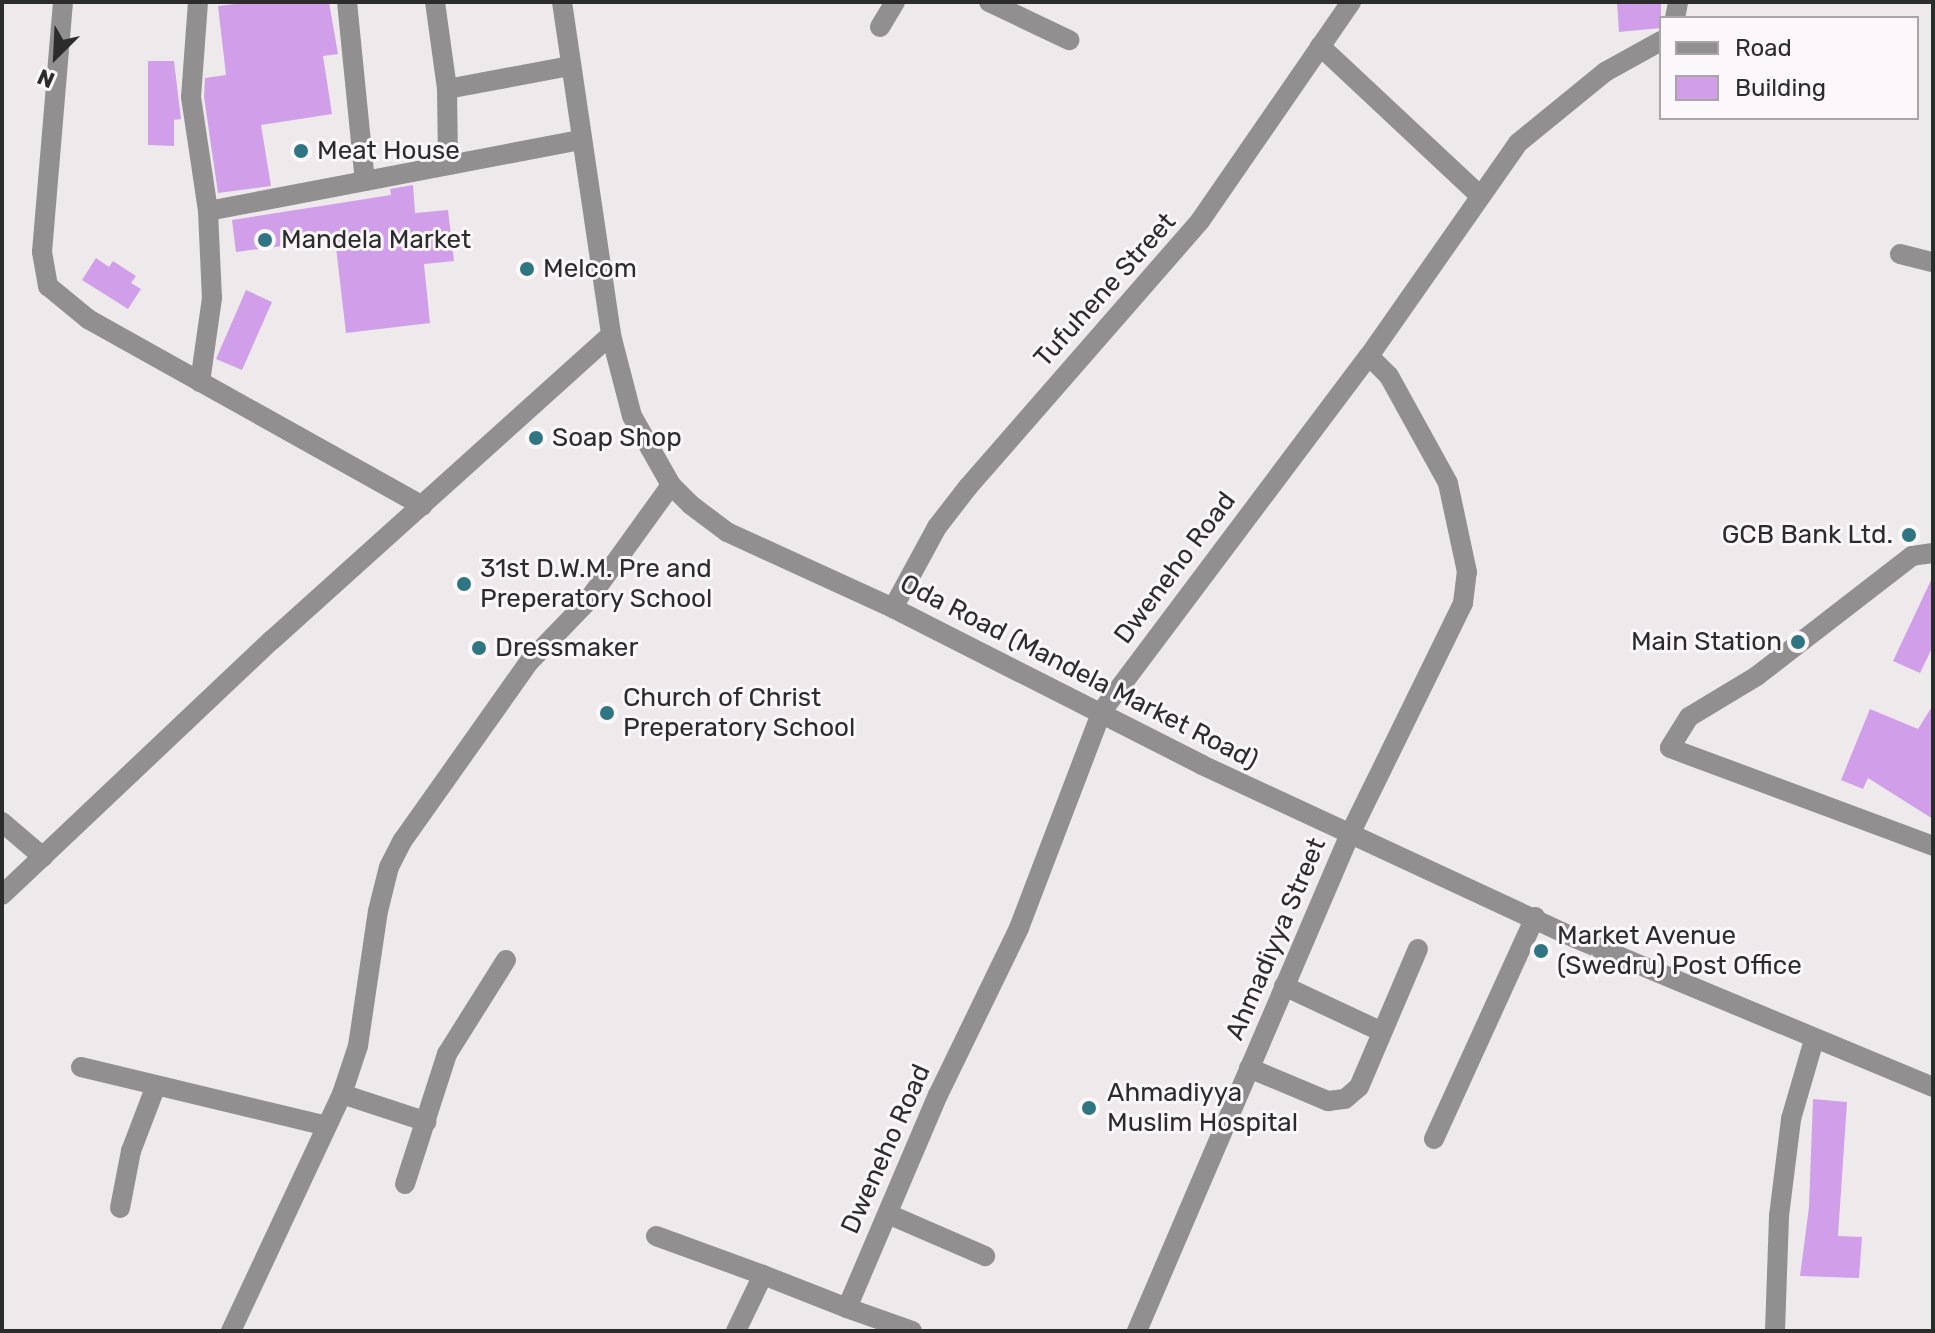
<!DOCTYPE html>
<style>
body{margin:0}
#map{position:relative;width:1935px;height:1333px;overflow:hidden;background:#eeeaec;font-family:Rubik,sans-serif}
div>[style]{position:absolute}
.building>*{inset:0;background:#d19ee9}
.minor>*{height:20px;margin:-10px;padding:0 10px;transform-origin:10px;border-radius:10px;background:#918f8f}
.dots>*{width:22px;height:22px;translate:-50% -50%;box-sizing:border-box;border:4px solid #fbf7fa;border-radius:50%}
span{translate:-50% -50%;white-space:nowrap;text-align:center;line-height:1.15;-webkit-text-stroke:6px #fbf7fa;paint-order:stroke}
.poi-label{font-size:26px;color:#2d2c2d}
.left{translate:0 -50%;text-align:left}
.right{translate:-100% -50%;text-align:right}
.street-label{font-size:26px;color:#2d2c2d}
.frame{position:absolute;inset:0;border:4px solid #2d2c2d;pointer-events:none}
.legend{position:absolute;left:1659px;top:16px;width:260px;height:104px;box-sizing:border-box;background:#fbf7fa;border:2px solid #a9a6a8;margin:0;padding:10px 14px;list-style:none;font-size:24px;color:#2d2c2d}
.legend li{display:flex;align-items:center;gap:16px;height:40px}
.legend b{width:40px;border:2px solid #a9a6a8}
.north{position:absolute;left:16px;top:16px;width:80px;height:80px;-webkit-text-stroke:6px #fbf7fa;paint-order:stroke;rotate:204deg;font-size:22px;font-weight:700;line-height:32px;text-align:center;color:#2d2c2d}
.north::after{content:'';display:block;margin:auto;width:28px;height:36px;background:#2d2c2d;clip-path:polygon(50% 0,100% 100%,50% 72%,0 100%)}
</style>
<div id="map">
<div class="building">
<i style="clip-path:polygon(253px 2px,329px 2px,338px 54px,323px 56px,332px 114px,261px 125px,271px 186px,218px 193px,204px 97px,205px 78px,226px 75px,218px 6px)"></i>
<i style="clip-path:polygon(1617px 2px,1661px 2px,1661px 28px,1619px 32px)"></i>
<i style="clip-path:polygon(148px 61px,174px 61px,181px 119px,174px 120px,174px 146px,148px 145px)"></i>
<i style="clip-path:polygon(413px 185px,415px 213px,448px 210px,454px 261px,424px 264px,430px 323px,346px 333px,335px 239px,236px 252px,232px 220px,391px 195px,390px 189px)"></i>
<i style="clip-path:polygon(96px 258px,109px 267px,113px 261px,136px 276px,131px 283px,141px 289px,128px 309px,82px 280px)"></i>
<i style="clip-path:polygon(246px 290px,272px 302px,242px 370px,216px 359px)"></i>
<i style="clip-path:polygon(1933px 576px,1933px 646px,1920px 673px,1893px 661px)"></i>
<i style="clip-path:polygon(1933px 705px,1933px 819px,1868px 778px,1863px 789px,1841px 780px,1870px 709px,1918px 729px)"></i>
<i style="clip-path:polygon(1813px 1099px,1847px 1102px,1838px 1236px,1862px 1237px,1859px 1278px,1800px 1276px,1809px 1207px)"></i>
</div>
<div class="minor">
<i style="left:63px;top:2px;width:251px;rotate:94.8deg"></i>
<i style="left:42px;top:252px;width:35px;rotate:80deg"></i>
<i style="left:48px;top:286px;width:52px;rotate:39.5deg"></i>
<i style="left:88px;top:319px;width:383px;rotate:29.2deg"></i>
<i style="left:198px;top:2px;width:95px;rotate:94.2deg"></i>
<i style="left:191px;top:97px;width:115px;rotate:81.5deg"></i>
<i style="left:208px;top:211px;width:87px;rotate:87.4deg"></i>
<i style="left:212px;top:298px;width:85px;rotate:98.1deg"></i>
<i style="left:347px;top:2px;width:180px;rotate:84.3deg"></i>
<i style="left:435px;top:2px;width:88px;rotate:82.1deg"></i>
<i style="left:447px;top:89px;width:76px;rotate:89.2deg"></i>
<i style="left:562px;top:2px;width:337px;rotate:81.6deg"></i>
<i style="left:611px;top:335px;width:84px;rotate:75.5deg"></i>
<i style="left:632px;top:416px;width:79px;rotate:60.5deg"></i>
<i style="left:671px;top:485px;width:28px;rotate:45deg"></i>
<i style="left:691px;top:505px;width:45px;rotate:36.9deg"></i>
<i style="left:727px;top:532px;width:183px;rotate:24.6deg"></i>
<i style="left:893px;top:608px;width:347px;rotate:26.9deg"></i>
<i style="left:1202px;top:765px;width:411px;rotate:24.9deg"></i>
<i style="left:1575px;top:938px;width:388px;rotate:22.6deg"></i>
<i style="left:989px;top:2px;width:89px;rotate:25.4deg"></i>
<i style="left:1675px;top:18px;width:16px;rotate:-79deg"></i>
<i style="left:880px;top:27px;width:29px;rotate:-59deg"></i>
<i style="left:1320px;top:46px;width:216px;rotate:43.1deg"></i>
<i style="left:447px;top:89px;width:125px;rotate:-10.6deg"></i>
<i style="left:208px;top:211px;width:378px;rotate:-10.8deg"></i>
<i style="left:1900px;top:254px;width:34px;rotate:14deg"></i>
<i style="left:1933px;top:553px;width:21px;rotate:172deg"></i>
<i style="left:1912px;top:556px;width:196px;rotate:142.3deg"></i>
<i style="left:1757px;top:676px;width:79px;rotate:148.9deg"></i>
<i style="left:1689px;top:717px;width:36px;rotate:122deg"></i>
<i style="left:1670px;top:748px;width:281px;rotate:20.4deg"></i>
<i style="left:893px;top:608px;width:92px;rotate:-61.5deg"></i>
<i style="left:937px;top:527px;width:51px;rotate:-52.2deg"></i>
<i style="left:968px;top:487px;width:353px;rotate:-48.9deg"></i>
<i style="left:1200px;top:221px;width:266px;rotate:-55.4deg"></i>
<i style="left:2px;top:822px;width:54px;rotate:40.5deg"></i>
<i style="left:2px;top:895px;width:371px;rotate:-43.4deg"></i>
<i style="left:272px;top:640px;width:456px;rotate:-42deg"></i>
<i style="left:1284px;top:986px;width:106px;rotate:25.1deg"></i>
<i style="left:81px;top:1067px;width:252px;rotate:13.5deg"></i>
<i style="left:1249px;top:1068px;width:86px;rotate:22.7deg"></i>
<i style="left:1328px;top:1101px;width:17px;rotate:-7deg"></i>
<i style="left:1345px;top:1099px;width:18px;rotate:-41deg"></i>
<i style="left:1359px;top:1087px;width:150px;rotate:-66.9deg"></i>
<i style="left:342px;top:1094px;width:89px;rotate:18.2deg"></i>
<i style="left:1434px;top:1139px;width:244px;rotate:-65.5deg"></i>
<i style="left:405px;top:1184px;width:137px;rotate:-72.1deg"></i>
<i style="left:447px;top:1054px;width:111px;rotate:-57.9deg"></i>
<i style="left:120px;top:1208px;width:58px;rotate:-79.1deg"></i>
<i style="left:131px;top:1151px;width:67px;rotate:-69.1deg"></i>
<i style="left:888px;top:1214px;width:106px;rotate:23.4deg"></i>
<i style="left:656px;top:1236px;width:114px;rotate:20deg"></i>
<i style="left:847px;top:1308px;width:69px;rotate:19.5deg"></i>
<i style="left:231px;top:1331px;width:262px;rotate:-64.9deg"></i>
<i style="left:342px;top:1094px;width:51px;rotate:-71.6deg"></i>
<i style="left:358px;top:1046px;width:136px;rotate:-81.6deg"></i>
<i style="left:378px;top:911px;width:45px;rotate:-76deg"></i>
<i style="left:389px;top:867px;width:30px;rotate:-63deg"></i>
<i style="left:403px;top:840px;width:218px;rotate:-54.7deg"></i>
<i style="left:529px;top:662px;width:82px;rotate:-46deg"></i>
<i style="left:586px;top:603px;width:145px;rotate:-54.2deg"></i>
<i style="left:736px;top:1331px;width:62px;rotate:-64.3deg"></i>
<i style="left:763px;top:1275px;width:90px;rotate:21.4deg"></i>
<i style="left:847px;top:1308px;width:232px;rotate:-66.9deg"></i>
<i style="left:938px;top:1095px;width:186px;rotate:-64.1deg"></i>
<i style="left:1019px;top:928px;width:232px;rotate:-69.1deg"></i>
<i style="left:1102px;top:711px;width:444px;rotate:-53.1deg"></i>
<i style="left:1369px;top:356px;width:260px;rotate:-55deg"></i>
<i style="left:1518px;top:143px;width:112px;rotate:-39.2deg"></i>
<i style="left:1605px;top:72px;width:64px;rotate:-29deg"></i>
<i style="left:1137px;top:1331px;width:541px;rotate:-66.8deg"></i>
<i style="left:1350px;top:834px;width:257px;rotate:-63.9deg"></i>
<i style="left:1463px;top:603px;width:31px;rotate:-83deg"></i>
<i style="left:1467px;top:572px;width:91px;rotate:-102.1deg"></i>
<i style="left:1448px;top:483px;width:122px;rotate:-118.9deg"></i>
<i style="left:1389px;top:376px;width:28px;rotate:-135deg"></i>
<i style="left:1775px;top:1331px;width:115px;rotate:-88deg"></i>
<i style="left:1779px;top:1216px;width:98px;rotate:-82.9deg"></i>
<i style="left:1791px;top:1119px;width:82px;rotate:-73.8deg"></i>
</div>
<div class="dots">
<i style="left:301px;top:151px;background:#2f7582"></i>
<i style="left:265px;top:240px;background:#2f7582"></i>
<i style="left:527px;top:269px;background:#2f7582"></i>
<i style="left:536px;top:438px;background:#2f7582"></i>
<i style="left:1909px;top:535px;background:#2f7582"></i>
<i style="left:464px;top:584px;background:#2f7582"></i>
<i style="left:1798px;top:642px;background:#2f7582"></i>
<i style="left:479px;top:648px;background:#2f7582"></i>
<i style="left:607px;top:713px;background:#2f7582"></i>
<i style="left:1541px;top:951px;background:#2f7582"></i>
<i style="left:1089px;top:1108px;background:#2f7582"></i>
</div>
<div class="poi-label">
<span class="left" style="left:317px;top:151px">Meat House</span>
<span class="left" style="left:281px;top:240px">Mandela Market</span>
<span class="left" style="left:543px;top:269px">Melcom</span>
<span class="left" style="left:552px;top:438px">Soap Shop</span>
<span class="right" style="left:1893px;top:535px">GCB Bank Ltd.</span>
<span class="left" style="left:480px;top:584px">31st D.W.M. Pre and<br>Preperatory School</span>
<span class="right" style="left:1782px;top:642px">Main Station</span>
<span class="left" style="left:495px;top:648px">Dressmaker</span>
<span class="left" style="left:623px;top:713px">Church of Christ<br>Preperatory School</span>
<span class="left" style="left:1557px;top:951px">Market Avenue<br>(Swedru) Post Office</span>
<span class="left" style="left:1107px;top:1108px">Ahmadiyya<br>Muslim Hospital</span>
</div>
<div class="street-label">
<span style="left:1105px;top:290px;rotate:-48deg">Tufuhene Street</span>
<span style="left:1175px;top:568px;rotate:-53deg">Dweneho Road</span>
<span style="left:1079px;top:672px;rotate:27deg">Oda Road (Mandela Market Road)</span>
<span style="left:1276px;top:939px;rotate:-67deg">Ahmadiyya Street</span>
<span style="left:886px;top:1149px;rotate:-66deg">Dweneho Road</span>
</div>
<div class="frame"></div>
<ul class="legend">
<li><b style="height:10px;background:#918f8f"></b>Road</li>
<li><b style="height:22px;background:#d19ee9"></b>Building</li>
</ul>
<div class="north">N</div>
</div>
